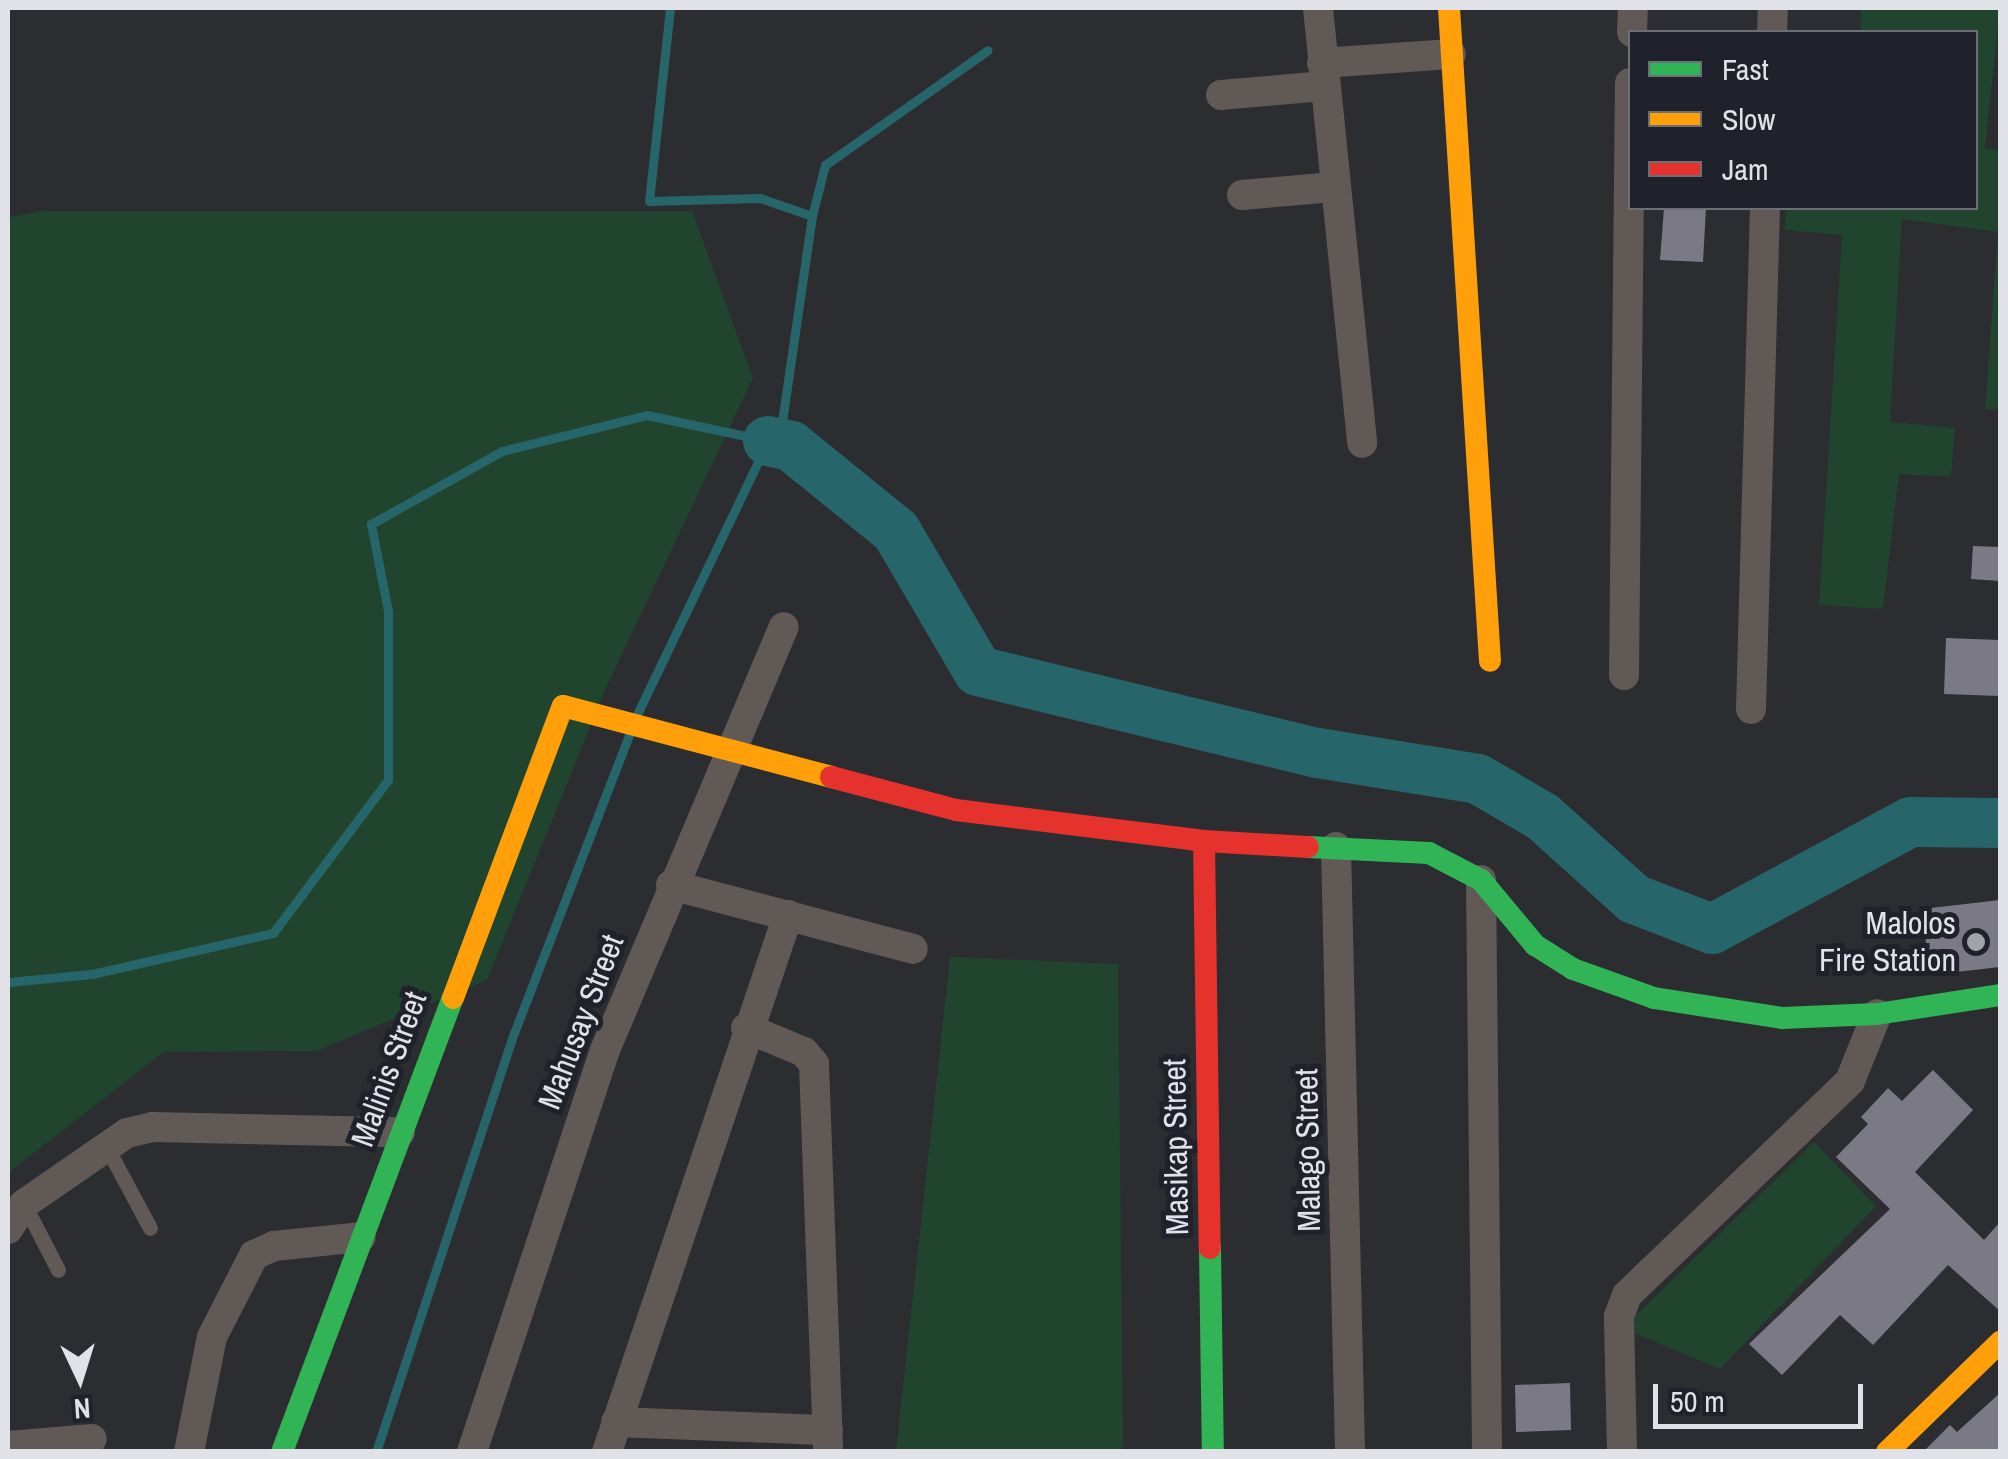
<!DOCTYPE html>
<style>
body{margin:0}
#map{position:relative;width:2008px;height:1459px;overflow:hidden;background:#2b2d31;font-family:"Archivo Narrow",sans-serif}
div>[style]{position:absolute}
.green>*{inset:0;background:#21442e}
.stream>*{height:9px;margin:-4.5px;padding:0 4.5px;transform-origin:4.5px;border-radius:4.5px;background:#266569}
.river>*{height:50px;margin:-25px;padding:0 25px;transform-origin:25px;border-radius:25px;background:#266569}
.building>*{inset:0;background:#7b7986}
.lane>*{height:15px;margin:-7.5px;padding:0 7.5px;transform-origin:7.5px;border-radius:7.5px;background:#615956}
.street>*{height:30px;margin:-15px;padding:0 15px;transform-origin:15px;border-radius:15px;background:#615956}
.fast>*{height:22px;margin:-11px;padding:0 11px;transform-origin:11px;border-radius:11px;background:#30b455}
.slow>*{height:22px;margin:-11px;padding:0 11px;transform-origin:11px;border-radius:11px;background:#ff9f0a}
.jam>*{height:22px;margin:-11px;padding:0 11px;transform-origin:11px;border-radius:11px;background:#e5322d}
.dots>*{width:28px;height:28px;translate:-50% -50%;box-sizing:border-box;border:5px solid #1f222a;border-radius:50%}
span{translate:-50% -50%;white-space:nowrap;text-align:center;line-height:1.15;-webkit-text-stroke:10px #1f222a;paint-order:stroke}
.poi-label{font-size:32px;color:#e0e2e8}
.right{translate:-100% -50%;text-align:right}
.street-label{font-size:32px;color:#e0e2e8}
.frame{position:absolute;inset:0;border:10px solid #e0e2e8;pointer-events:none}
.legend{position:absolute;left:1628px;top:30px;width:350px;height:180px;box-sizing:border-box;background:#1f222a;border:2px solid #6c6f76;margin:0;padding:12px 18px;list-style:none;font-size:30px;color:#e0e2e8}
.legend li{display:flex;align-items:center;gap:20px;height:50px}
.legend b{width:50px;border:2px solid #6c6f76}
.north{position:absolute;left:30px;top:1329px;width:100px;height:100px;-webkit-text-stroke:8px #1f222a;paint-order:stroke;rotate:176deg;font-size:28px;font-weight:700;line-height:40px;text-align:center;color:#e0e2e8}
.north::after{content:'';display:block;margin:auto;width:35px;height:45px;background:#e0e2e8;clip-path:polygon(50% 0,100% 100%,50% 72%,0 100%)}
.scale{position:absolute;left:1653px;top:1384px;width:210px;height:45px;box-sizing:border-box;border:5px solid #e0e2e8;border-top:0;padding-left:12px;font-size:30px;line-height:35px;white-space:nowrap;color:#e0e2e8;-webkit-text-stroke:8px #1f222a;paint-order:stroke}
</style>
<div id="map">
<div class="green">
<i style="clip-path:polygon(1861px 8px,2000px 8px,1985px 148px,2000px 151px,2000px 410px,1985px 409px,1998px 232px,1902px 219px,1890px 422px,1955px 428px,1951px 477px,1899px 474px,1883px 609px,1819px 605px,1842px 235px,1785px 230px,1786px 208px,1976px 208px,1976px 32px,1861px 32px)"></i>
<i style="clip-path:polygon(45px 211px,692px 211px,753px 378px,606px 688px,487px 980px,316px 1051px,164px 1052px,8px 1173px,8px 217px)"></i>
<i style="clip-path:polygon(950px 957px,1118px 964px,1123px 1451px,896px 1451px)"></i>
<i style="clip-path:polygon(1814px 1142px,1876px 1206px,1720px 1369px,1632px 1332px,1635px 1316px)"></i>
</div>
<div class="stream">
<i style="left:670px;top:8px;width:194px;rotate:96.2deg"></i>
<i style="left:649px;top:201px;width:111px;rotate:-1.5deg"></i>
<i style="left:760px;top:198px;width:55px;rotate:19.1deg"></i>
<i style="left:812px;top:216px;width:229px;rotate:98.3deg"></i>
<i style="left:812px;top:216px;width:53px;rotate:-75.7deg"></i>
<i style="left:825px;top:165px;width:199px;rotate:-35.2deg"></i>
<i style="left:8px;top:982px;width:84px;rotate:-5.4deg"></i>
<i style="left:92px;top:974px;width:186px;rotate:-12.8deg"></i>
<i style="left:273px;top:933px;width:191px;rotate:-53.1deg"></i>
<i style="left:388px;top:780px;width:169px;rotate:-90deg"></i>
<i style="left:388px;top:611px;width:89px;rotate:-101.1deg"></i>
<i style="left:371px;top:524px;width:150px;rotate:-29.1deg"></i>
<i style="left:502px;top:451px;width:149px;rotate:-13.9deg"></i>
<i style="left:647px;top:415px;width:124px;rotate:12.1deg"></i>
<i style="left:768px;top:441px;width:303px;rotate:115.6deg"></i>
<i style="left:376px;top:1452px;width:441px;rotate:-71.8deg"></i>
<i style="left:514px;top:1033px;width:322px;rotate:-68.9deg"></i>
</div>
<div class="river">
<i style="left:768px;top:441px;width:24px;rotate:12deg"></i>
<i style="left:791px;top:446px;width:135px;rotate:39deg"></i>
<i style="left:896px;top:531px;width:162px;rotate:59.6deg"></i>
<i style="left:978px;top:671px;width:350px;rotate:13.6deg"></i>
<i style="left:1318px;top:753px;width:162px;rotate:9.2deg"></i>
<i style="left:1478px;top:779px;width:75px;rotate:30.3deg"></i>
<i style="left:1543px;top:817px;width:122px;rotate:42deg"></i>
<i style="left:1634px;top:899px;width:84px;rotate:21deg"></i>
<i style="left:1712px;top:929px;width:226px;rotate:-28.3deg"></i>
<i style="left:1911px;top:822px;width:89px;rotate:0.6deg"></i>
</div>
<div class="building">
<i style="clip-path:polygon(1664px 208px,1706px 208px,1703px 262px,1660px 260px)"></i>
<i style="clip-path:polygon(1973px 546px,2000px 547px,2000px 581px,1971px 579px)"></i>
<i style="clip-path:polygon(1946px 638px,2000px 640px,2000px 696px,1944px 694px)"></i>
<i style="clip-path:polygon(2000px 900px,2000px 967px,1930px 975px,1922px 909px)"></i>
<i style="clip-path:polygon(1933px 1070px,1973px 1110px,1915px 1172px,1984px 1240px,2000px 1222px,2000px 1311px,1948px 1265px,1873px 1345px,1840px 1315px,1782px 1375px,1749px 1344px,1890px 1209px,1836px 1157px,1868px 1124px,1861px 1117px,1888px 1088px,1902px 1101px)"></i>
<i style="clip-path:polygon(1570px 1383px,1571px 1430px,1516px 1432px,1515px 1385px)"></i>
<i style="clip-path:polygon(2000px 1393px,2000px 1452px,1923px 1452px,1950px 1425px,1957px 1432px)"></i>
</div>
<div class="lane">
<i style="left:105px;top:1144px;width:95px;rotate:61.8deg"></i>
<i style="left:24px;top:1204px;width:74px;rotate:62.7deg"></i>
</div>
<div class="street">
<i style="left:1318px;top:8px;width:437px;rotate:84.2deg"></i>
<i style="left:1632px;top:32px;width:24px;rotate:-88deg"></i>
<i style="left:1772px;top:32px;width:24px;rotate:-88deg"></i>
<i style="left:1322px;top:63px;width:129px;rotate:-4deg"></i>
<i style="left:1221px;top:95px;width:103px;rotate:-5deg"></i>
<i style="left:1242px;top:195px;width:92px;rotate:-5deg"></i>
<i style="left:1624px;top:675px;width:592px;rotate:-89.42deg"></i>
<i style="left:1751px;top:709px;width:501px;rotate:-88.4deg"></i>
<i style="left:1336px;top:847px;width:605px;rotate:88.67deg"></i>
<i style="left:1481px;top:880px;width:572px;rotate:89.4deg"></i>
<i style="left:671px;top:885px;width:250px;rotate:14.8deg"></i>
<i style="left:746px;top:1028px;width:63px;rotate:22.5deg"></i>
<i style="left:804px;top:1052px;width:16px;rotate:50deg"></i>
<i style="left:814px;top:1064px;width:388px;rotate:87.9deg"></i>
<i style="left:8px;top:1229px;width:30px;rotate:-57deg"></i>
<i style="left:24px;top:1204px;width:125px;rotate:-34.6deg"></i>
<i style="left:127px;top:1133px;width:26px;rotate:-13deg"></i>
<i style="left:152px;top:1127px;width:248px;rotate:1.2deg"></i>
<i style="left:616px;top:1422px;width:212px;rotate:2.2deg"></i>
<i style="left:8px;top:1446px;width:84px;rotate:-4.8deg"></i>
<i style="left:189px;top:1452px;width:117px;rotate:-78.7deg"></i>
<i style="left:212px;top:1337px;width:92px;rotate:-62.9deg"></i>
<i style="left:254px;top:1255px;width:22px;rotate:-24deg"></i>
<i style="left:274px;top:1246px;width:87px;rotate:-5.9deg"></i>
<i style="left:472px;top:1452px;width:423px;rotate:-71.7deg"></i>
<i style="left:605px;top:1050px;width:459px;rotate:-67.1deg"></i>
<i style="left:607px;top:1452px;width:567px;rotate:-71.37deg"></i>
<i style="left:1622px;top:1452px;width:136px;rotate:-91.3deg"></i>
<i style="left:1619px;top:1316px;width:22px;rotate:-69deg"></i>
<i style="left:1627px;top:1295px;width:309px;rotate:-43.8deg"></i>
<i style="left:1850px;top:1081px;width:72px;rotate:-68.1deg"></i>
</div>
<div class="fast">
<i style="left:1308px;top:847px;width:121px;rotate:2.8deg"></i>
<i style="left:1429px;top:853px;width:59px;rotate:27.4deg"></i>
<i style="left:1481px;top:880px;width:85px;rotate:50.3deg"></i>
<i style="left:1535px;top:945px;width:45px;rotate:32.3deg"></i>
<i style="left:1573px;top:969px;width:86px;rotate:19.7deg"></i>
<i style="left:1654px;top:998px;width:130px;rotate:8.9deg"></i>
<i style="left:1782px;top:1018px;width:95px;rotate:-2.4deg"></i>
<i style="left:1877px;top:1014px;width:124px;rotate:-8.8deg"></i>
<i style="left:1210px;top:1248px;width:204px;rotate:89.2deg"></i>
<i style="left:282px;top:1452px;width:485px;rotate:-69.4deg"></i>
</div>
<div class="slow">
<i style="left:1449px;top:8px;width:654px;rotate:86.41deg"></i>
<i style="left:453px;top:998px;width:312px;rotate:-69.4deg"></i>
<i style="left:563px;top:706px;width:277px;rotate:14.8deg"></i>
<i style="left:1887px;top:1452px;width:158px;rotate:-44.2deg"></i>
</div>
<div class="jam">
<i style="left:831px;top:777px;width:129px;rotate:14.8deg"></i>
<i style="left:956px;top:810px;width:250px;rotate:7.1deg"></i>
<i style="left:1204px;top:841px;width:104px;rotate:3.3deg"></i>
<i style="left:1204px;top:841px;width:407px;rotate:89.2deg"></i>
</div>
<div class="dots">
<i style="left:1976px;top:942px;background:#a1a3a8"></i>
</div>
<div class="poi-label">
<span class="right" style="left:1956px;top:942px">Malolos<br>Fire Station</span>
</div>
<div class="street-label">
<span style="left:581px;top:1022px;rotate:-69deg">Mahusay Street</span>
<span style="left:389px;top:1069px;rotate:-70deg">Malinis Street</span>
<span style="left:1176px;top:1147px;rotate:-91deg">Masikap Street</span>
<span style="left:1308px;top:1150px;rotate:-91deg">Malago Street</span>
</div>
<div class="frame"></div>
<ul class="legend">
<li><b style="height:12px;background:#30b455"></b>Fast</li>
<li><b style="height:12px;background:#ff9f0a"></b>Slow</li>
<li><b style="height:12px;background:#e5322d"></b>Jam</li>
</ul>
<div class="north">N</div>
<div class="scale">50 m</div>
</div>
